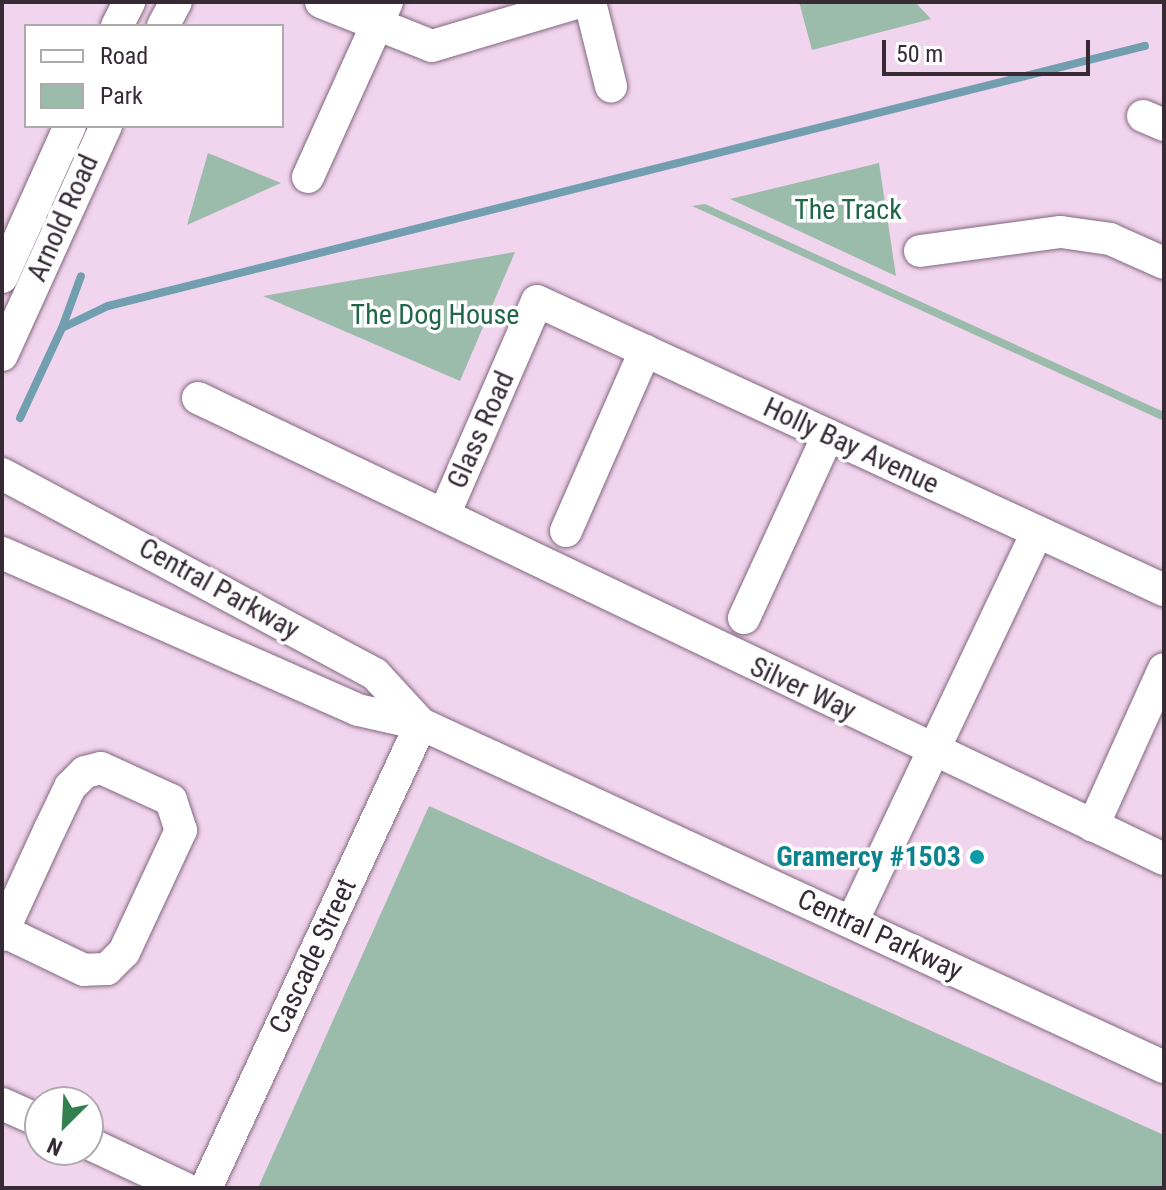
<!DOCTYPE html>
<style>
body{margin:0}
#map{position:relative;width:1166px;height:1190px;overflow:hidden;background:#f1d4ed;font-family:"Roboto Condensed",sans-serif}
div>[style]{position:absolute}
.green>*{inset:0;background:#9bbcab}
.stream>*{height:8px;margin:-4px;padding:0 4px;transform-origin:4px;border-radius:4px;background:#729fb0}
.roads{filter:drop-shadow(0 0 2px #81687f) drop-shadow(0 0 2px #81687f)}
.minor>*{height:32px;margin:-16px;padding:0 16px;transform-origin:16px;border-radius:16px;background:#fff}
.dots>*{width:22px;height:22px;translate:-50% -50%;box-sizing:border-box;border:4px solid #fff;border-radius:50%}
span{translate:-50% -50%;white-space:nowrap;text-align:center;line-height:1.15;-webkit-text-stroke:7px #fff;paint-order:stroke}
.park-label{font-size:28px;color:#206649}
.street-label{font-size:28px;color:#362b35}
.culture-label{font-size:28px;color:#0d838f;font-weight:700}
.right{translate:-100% -50%;text-align:right}
.frame{position:absolute;inset:0;border:4px solid #362b35;pointer-events:none}
.legend{position:absolute;left:24px;top:24px;width:260px;height:104px;box-sizing:border-box;background:#fff;border:2px solid #afaaae;margin:0;padding:10px 14px;list-style:none;font-size:24px;color:#362b35}
.legend li{display:flex;align-items:center;gap:16px;height:40px}
.legend b{width:40px;border:2px solid #afaaae}
.north{position:absolute;left:24px;top:1086px;width:80px;height:80px;box-sizing:border-box;background:#fff;border:2px solid #afaaae;border-radius:50%;rotate:204deg;font-size:22px;font-weight:700;line-height:32px;text-align:center;color:#362b35}
.north::after{content:'';display:block;margin:auto;width:28px;height:36px;background:#337f4e;clip-path:polygon(50% 0,100% 100%,50% 72%,0 100%)}
.scale{position:absolute;left:882px;top:40px;width:208px;height:36px;box-sizing:border-box;border:4px solid #362b35;border-top:0;padding-left:10px;font-size:24px;line-height:28px;white-space:nowrap;color:#362b35;-webkit-text-stroke:6px #fff;paint-order:stroke}
</style>
<div id="map">
<div class="green">
<i style="clip-path:polygon(799px 2px,915px 2px,931px 19px,812px 50px)"></i>
<i style="clip-path:polygon(208px 153px,281px 183px,187px 225px)"></i>
<i style="clip-path:polygon(879px 163px,896px 276px,730px 199px)"></i>
<i style="clip-path:polygon(705px 204px,1164px 412px,1164px 421px,692px 206px)"></i>
<i style="clip-path:polygon(515px 252px,460px 381px,263px 296px)"></i>
<i style="clip-path:polygon(429px 806px,1164px 1135px,1164px 1188px,258px 1188px)"></i>
</div>
<div class="stream">
<i style="left:62px;top:328px;width:55px;rotate:-69.9deg"></i>
<i style="left:20px;top:418px;width:99px;rotate:-65deg"></i>
<i style="left:62px;top:328px;width:51px;rotate:-25.6deg"></i>
<i style="left:108px;top:306px;width:1069px;rotate:-14.08deg"></i>
</div>
<div class="roads">
<div class="minor">
<i style="left:321px;top:2px;width:119px;rotate:21.6deg"></i>
<i style="left:432px;top:46px;width:154px;rotate:-16.6deg"></i>
<i style="left:590px;top:2px;width:87px;rotate:76deg"></i>
<i style="left:117px;top:26px;width:27px;rotate:-63deg"></i>
<i style="left:163px;top:26px;width:27px;rotate:-62deg"></i>
<i style="left:1143px;top:116px;width:23px;rotate:23deg"></i>
<i style="left:308px;top:177px;width:192px;rotate:-65.7deg"></i>
<i style="left:920px;top:251px;width:142px;rotate:-7.7deg"></i>
<i style="left:1061px;top:232px;width:49px;rotate:8.1deg"></i>
<i style="left:1110px;top:239px;width:59px;rotate:24deg"></i>
<i style="left:2px;top:277px;width:166px;rotate:-65.8deg"></i>
<i style="left:2px;top:355px;width:252px;rotate:-65.6deg"></i>
<i style="left:198px;top:398px;width:1070px;rotate:25.51deg"></i>
<i style="left:2px;top:474px;width:423px;rotate:28.2deg"></i>
<i style="left:375px;top:674px;width:68px;rotate:47.4deg"></i>
<i style="left:444px;top:515px;width:233px;rotate:-66.5deg"></i>
<i style="left:537px;top:301px;width:690px;rotate:24.75deg"></i>
<i style="left:566px;top:531px;width:197px;rotate:-66.3deg"></i>
<i style="left:2px;top:553px;width:389px;rotate:23.8deg"></i>
<i style="left:358px;top:710px;width:65px;rotate:12.5deg"></i>
<i style="left:421px;top:724px;width:818px;rotate:24.78deg"></i>
<i style="left:744px;top:618px;width:201px;rotate:-65.3deg"></i>
<i style="left:1093px;top:826px;width:172px;rotate:-65.7deg"></i>
<i style="left:852px;top:922px;width:432px;rotate:-64.6deg"></i>
<i style="left:2px;top:935px;width:4px;rotate:-76deg"></i>
<i style="left:3px;top:931px;width:112px;rotate:-65.3deg"></i>
<i style="left:50px;top:829px;width:47px;rotate:-64.5deg"></i>
<i style="left:70px;top:787px;width:21px;rotate:-45deg"></i>
<i style="left:85px;top:772px;width:16px;rotate:-14deg"></i>
<i style="left:101px;top:768px;width:77px;rotate:24.6deg"></i>
<i style="left:171px;top:800px;width:32px;rotate:72deg"></i>
<i style="left:181px;top:830px;width:135px;rotate:115deg"></i>
<i style="left:124px;top:952px;width:24px;rotate:135deg"></i>
<i style="left:107px;top:969px;width:23px;rotate:178deg"></i>
<i style="left:84px;top:970px;width:90px;rotate:-154.3deg"></i>
<i style="left:2px;top:1104px;width:42px;rotate:24.1deg"></i>
<i style="left:88px;top:1143px;width:106px;rotate:25.1deg"></i>
<i style="left:206px;top:1188px;width:511px;rotate:-65.14deg"></i>
</div>
</div>
<div class="dots">
<i style="left:977px;top:857px;background:#0f9aa8"></i>
</div>
<div class="park-label">
<span style="left:848px;top:210px">The Track</span>
<span style="left:435px;top:315px">The Dog House</span>
</div>
<div class="street-label">
<span style="left:63px;top:218px;rotate:-66deg">Arnold Road</span>
<span style="left:481px;top:430px;rotate:-66deg">Glass Road</span>
<span style="left:851px;top:446px;rotate:25deg">Holly Bay Avenue</span>
<span style="left:219px;top:589px;rotate:29deg">Central Parkway</span>
<span style="left:803px;top:689px;rotate:25deg">Silver Way</span>
<span style="left:880px;top:935px;rotate:25deg">Central Parkway</span>
<span style="left:313px;top:956px;rotate:-65deg">Cascade Street</span>
</div>
<div class="culture-label">
<span class="right" style="left:961px;top:857px">Gramercy #1503</span>
</div>
<div class="frame"></div>
<ul class="legend">
<li><b style="height:10px;background:#fff"></b>Road</li>
<li><b style="height:22px;background:#9bbcab"></b>Park</li>
</ul>
<div class="north">N</div>
<div class="scale">50 m</div>
</div>
